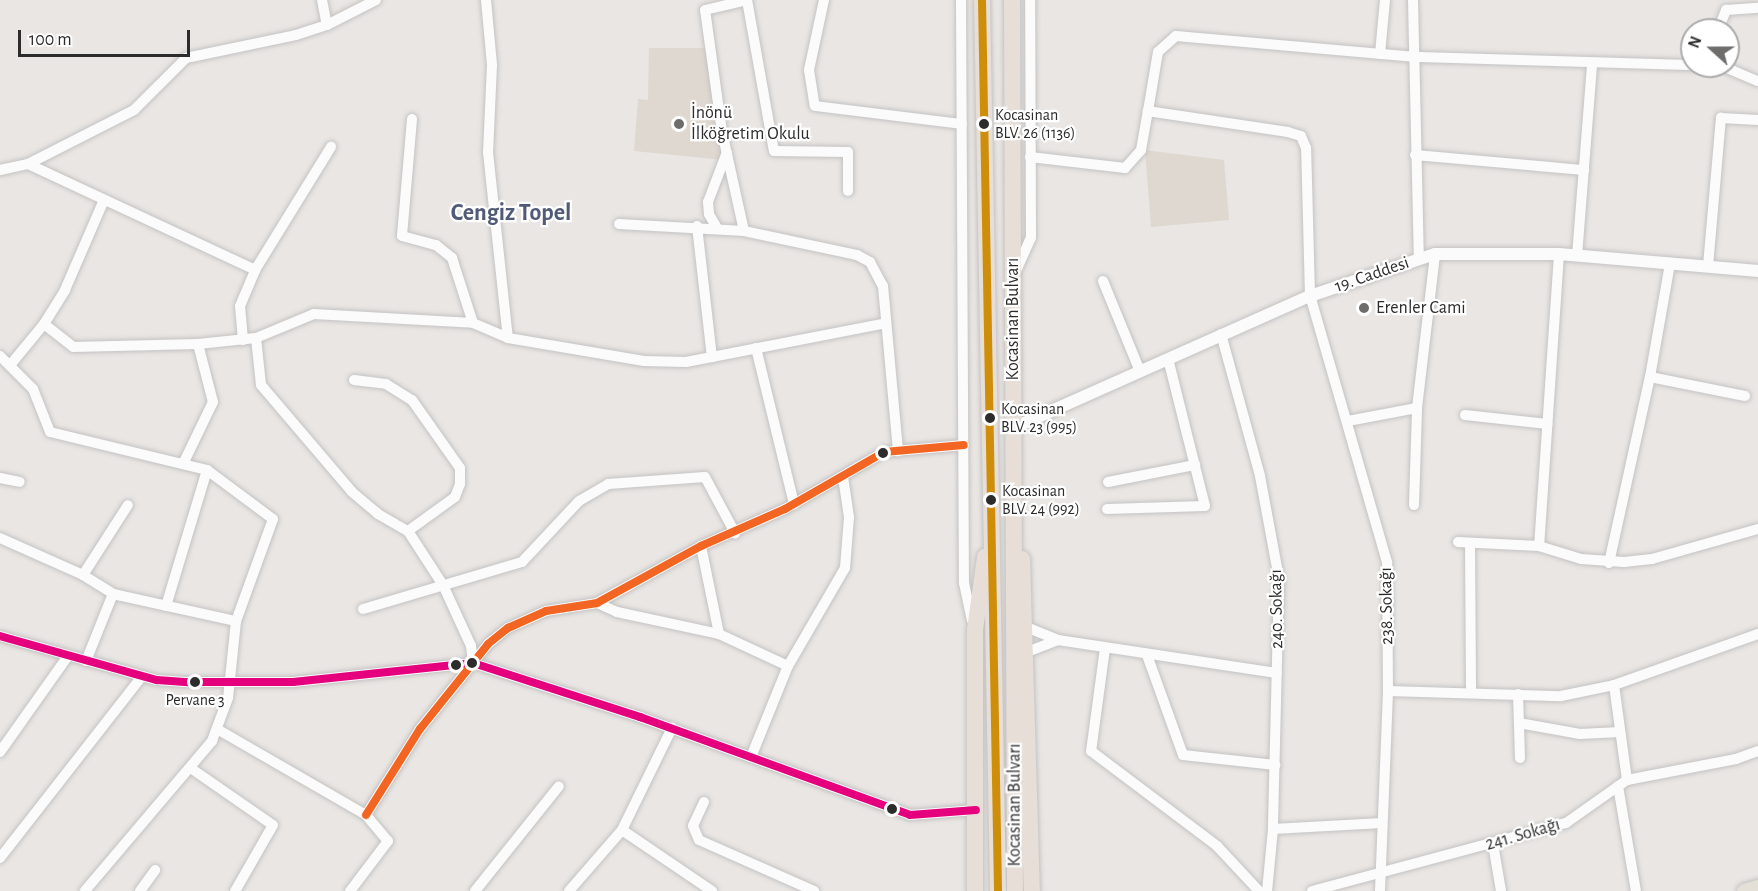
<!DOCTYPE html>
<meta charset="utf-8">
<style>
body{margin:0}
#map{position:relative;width:1758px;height:891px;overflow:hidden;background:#e9e6e3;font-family:"Alegreya Sans",sans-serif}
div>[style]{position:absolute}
.education>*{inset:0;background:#dfd8d0}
.roads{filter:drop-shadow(0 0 2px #c4c3c3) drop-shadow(0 0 2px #c4c3c3)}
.minor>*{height:10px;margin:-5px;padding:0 5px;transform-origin:5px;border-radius:5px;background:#fcfbfb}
.tertiary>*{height:12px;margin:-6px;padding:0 6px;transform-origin:6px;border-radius:6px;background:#fcfbfb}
.primary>*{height:15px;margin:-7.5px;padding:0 7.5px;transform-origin:7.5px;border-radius:7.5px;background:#e5e0d7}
.trunk>*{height:16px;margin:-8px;padding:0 8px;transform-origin:8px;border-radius:8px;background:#e6ded7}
.bus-1>*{height:8px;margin:-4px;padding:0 4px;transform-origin:4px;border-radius:4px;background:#e5007d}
.bus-2>*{height:8px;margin:-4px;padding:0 4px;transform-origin:4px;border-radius:4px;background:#f26522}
.bus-3>*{height:8px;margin:-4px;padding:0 4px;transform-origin:4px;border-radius:4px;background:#ce8e09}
.dots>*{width:16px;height:16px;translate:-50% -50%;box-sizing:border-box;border:3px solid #fff;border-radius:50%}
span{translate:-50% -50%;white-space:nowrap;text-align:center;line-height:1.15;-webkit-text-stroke:4.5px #fff;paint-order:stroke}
.bus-label{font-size:16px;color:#2c2c2c}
.left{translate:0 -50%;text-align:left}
.poi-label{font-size:18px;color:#2c2c2c}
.street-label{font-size:18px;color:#2c2c2c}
.district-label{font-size:24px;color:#515b78;font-weight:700}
.north{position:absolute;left:1680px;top:18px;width:60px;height:60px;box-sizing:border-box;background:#fff;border:2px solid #ababab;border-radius:50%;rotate:291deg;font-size:16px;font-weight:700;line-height:24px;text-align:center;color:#2c2c2c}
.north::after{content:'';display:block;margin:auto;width:21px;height:27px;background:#6e6d6c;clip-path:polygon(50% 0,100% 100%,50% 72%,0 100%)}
.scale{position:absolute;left:18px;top:30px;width:172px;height:27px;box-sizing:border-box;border:3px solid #2c2c2c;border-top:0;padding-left:8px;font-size:18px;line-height:21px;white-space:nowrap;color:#2c2c2c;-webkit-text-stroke:4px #fff;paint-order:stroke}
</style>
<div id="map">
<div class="education">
<i style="clip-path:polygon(649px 48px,710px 48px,723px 160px,634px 151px,638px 99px,648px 100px)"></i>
<i style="clip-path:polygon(1145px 150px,1224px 160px,1229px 220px,1151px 227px)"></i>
</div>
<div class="roads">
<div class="minor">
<i style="left:322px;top:0;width:25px;rotate:79deg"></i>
<i style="left:486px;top:0;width:65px;rotate:84.7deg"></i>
<i style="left:492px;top:65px;width:87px;rotate:92.6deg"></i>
<i style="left:488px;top:152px;width:187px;rotate:83.9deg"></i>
<i style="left:747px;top:0;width:153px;rotate:79.9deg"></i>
<i style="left:774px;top:151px;width:74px;rotate:0.8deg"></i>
<i style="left:848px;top:152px;width:39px;rotate:90deg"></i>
<i style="left:824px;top:0;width:72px;rotate:102.1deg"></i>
<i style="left:809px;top:70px;width:36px;rotate:81deg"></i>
<i style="left:815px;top:106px;width:148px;rotate:7deg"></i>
<i style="left:961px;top:0;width:583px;rotate:89.71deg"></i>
<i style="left:964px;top:583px;width:38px;rotate:78deg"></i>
<i style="left:1413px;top:0;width:258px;rotate:88.7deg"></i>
<i style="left:1718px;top:30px;width:22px;rotate:-68deg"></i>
<i style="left:1726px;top:10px;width:32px;rotate:-4deg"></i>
<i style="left:1380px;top:54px;width:54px;rotate:-84.7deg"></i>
<i style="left:1722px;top:66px;width:39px;rotate:23deg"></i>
<i style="left:412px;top:119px;width:117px;rotate:94.9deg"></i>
<i style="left:402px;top:236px;width:35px;rotate:15deg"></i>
<i style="left:436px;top:245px;width:21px;rotate:39deg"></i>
<i style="left:452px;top:258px;width:68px;rotate:72.1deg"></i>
<i style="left:473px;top:323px;width:38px;rotate:23deg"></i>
<i style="left:508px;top:338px;width:138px;rotate:9.6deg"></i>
<i style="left:644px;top:361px;width:42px;rotate:1.4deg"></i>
<i style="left:686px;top:362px;width:204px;rotate:-11deg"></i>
<i style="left:1415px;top:155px;width:170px;rotate:5.1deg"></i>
<i style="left:1030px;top:157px;width:96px;rotate:6.6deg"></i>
<i style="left:1125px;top:168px;width:24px;rotate:-48deg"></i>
<i style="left:1141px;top:150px;width:40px;rotate:-80deg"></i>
<i style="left:28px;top:164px;width:119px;rotate:-27deg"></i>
<i style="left:134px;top:110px;width:74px;rotate:-45deg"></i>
<i style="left:186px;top:58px;width:112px;rotate:-11.8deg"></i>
<i style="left:296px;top:35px;width:33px;rotate:-18deg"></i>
<i style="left:327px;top:25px;width:55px;rotate:-27deg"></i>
<i style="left:0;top:170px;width:29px;rotate:-12deg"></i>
<i style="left:28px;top:164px;width:251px;rotate:25deg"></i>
<i style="left:619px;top:224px;width:125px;rotate:3.2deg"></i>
<i style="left:744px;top:231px;width:116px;rotate:12deg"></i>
<i style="left:857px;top:255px;width:15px;rotate:28deg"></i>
<i style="left:870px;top:262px;width:27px;rotate:62deg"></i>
<i style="left:883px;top:286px;width:166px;rotate:84.8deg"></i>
<i style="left:697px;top:226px;width:132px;rotate:83.5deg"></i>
<i style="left:717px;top:228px;width:16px;rotate:-120deg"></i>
<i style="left:709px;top:214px;width:12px;rotate:-95deg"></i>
<i style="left:708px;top:202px;width:53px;rotate:-69.2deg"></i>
<i style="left:744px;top:231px;width:101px;rotate:-102.5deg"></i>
<i style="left:722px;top:132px;width:123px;rotate:-97.9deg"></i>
<i style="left:705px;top:10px;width:43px;rotate:-13.4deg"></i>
<i style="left:1559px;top:254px;width:293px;rotate:93.9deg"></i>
<i style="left:1539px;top:546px;width:44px;rotate:17.2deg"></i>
<i style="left:1581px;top:559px;width:43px;rotate:4deg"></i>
<i style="left:1624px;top:562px;width:28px;rotate:-6deg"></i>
<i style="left:1652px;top:559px;width:110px;rotate:-15.8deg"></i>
<i style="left:1577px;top:256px;width:192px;rotate:-85.5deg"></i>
<i style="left:1708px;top:266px;width:149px;rotate:-85deg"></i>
<i style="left:1721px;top:118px;width:37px;rotate:3deg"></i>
<i style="left:1016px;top:271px;width:36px;rotate:-66deg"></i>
<i style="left:1031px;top:238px;width:238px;rotate:-90.2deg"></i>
<i style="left:1103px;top:281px;width:97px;rotate:67.7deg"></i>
<i style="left:44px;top:324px;width:37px;rotate:38deg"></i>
<i style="left:73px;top:347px;width:125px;rotate:-1.4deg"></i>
<i style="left:198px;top:344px;width:58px;rotate:-5.9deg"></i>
<i style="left:256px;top:338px;width:63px;rotate:-22.5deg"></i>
<i style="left:314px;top:314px;width:159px;rotate:3.2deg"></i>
<i style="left:1221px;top:334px;width:147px;rotate:74.6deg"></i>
<i style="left:1260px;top:476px;width:105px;rotate:79.5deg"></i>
<i style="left:1279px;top:579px;width:250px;rotate:91.4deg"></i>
<i style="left:1273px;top:829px;width:62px;rotate:95.5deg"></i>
<i style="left:256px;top:338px;width:47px;rotate:83.9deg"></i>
<i style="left:261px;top:385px;width:140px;rotate:49.6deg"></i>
<i style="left:352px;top:492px;width:34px;rotate:40deg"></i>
<i style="left:378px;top:514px;width:34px;rotate:30deg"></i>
<i style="left:408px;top:531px;width:64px;rotate:57.1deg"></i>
<i style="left:443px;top:585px;width:67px;rotate:65.3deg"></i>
<i style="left:471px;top:646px;width:17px;rotate:83deg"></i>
<i style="left:243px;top:340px;width:34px;rotate:-95deg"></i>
<i style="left:240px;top:306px;width:39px;rotate:-67deg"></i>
<i style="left:255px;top:270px;width:145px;rotate:-58.3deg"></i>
<i style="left:756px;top:348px;width:161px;rotate:76.3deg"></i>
<i style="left:0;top:356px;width:47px;rotate:45deg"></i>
<i style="left:33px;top:389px;width:46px;rotate:68.4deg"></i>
<i style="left:50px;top:432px;width:162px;rotate:13.6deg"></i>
<i style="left:207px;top:470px;width:82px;rotate:36.6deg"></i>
<i style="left:273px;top:519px;width:109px;rotate:109.9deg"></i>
<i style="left:236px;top:621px;width:77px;rotate:95.9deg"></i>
<i style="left:228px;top:698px;width:46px;rotate:110.4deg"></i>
<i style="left:212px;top:741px;width:197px;rotate:130.3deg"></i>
<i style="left:11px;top:364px;width:52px;rotate:-50.5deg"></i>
<i style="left:44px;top:324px;width:40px;rotate:-58deg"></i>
<i style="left:65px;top:290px;width:98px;rotate:-66.6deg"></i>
<i style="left:1650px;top:377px;width:97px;rotate:11.3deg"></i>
<i style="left:354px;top:380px;width:32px;rotate:7deg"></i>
<i style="left:386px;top:384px;width:31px;rotate:32deg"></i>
<i style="left:412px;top:400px;width:83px;rotate:54.8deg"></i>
<i style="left:460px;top:468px;width:16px;rotate:90deg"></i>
<i style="left:460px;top:484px;width:14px;rotate:111deg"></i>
<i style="left:455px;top:497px;width:58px;rotate:144.1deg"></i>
<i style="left:1465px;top:415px;width:83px;rotate:6.2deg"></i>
<i style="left:1348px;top:421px;width:70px;rotate:-10.7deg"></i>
<i style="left:183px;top:464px;width:69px;rotate:-64.2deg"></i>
<i style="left:213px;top:402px;width:60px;rotate:-104.5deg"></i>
<i style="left:0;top:478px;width:20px;rotate:11deg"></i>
<i style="left:1108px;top:482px;width:89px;rotate:-11.1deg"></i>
<i style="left:1414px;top:505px;width:97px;rotate:-88.2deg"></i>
<i style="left:1417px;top:408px;width:155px;rotate:-83.3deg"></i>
<i style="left:1107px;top:509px;width:98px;rotate:-1.8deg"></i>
<i style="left:1205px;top:506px;width:152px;rotate:-104.1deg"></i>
<i style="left:0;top:538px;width:91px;rotate:24deg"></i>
<i style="left:83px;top:575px;width:36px;rotate:32deg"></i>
<i style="left:113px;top:594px;width:126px;rotate:12.4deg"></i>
<i style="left:1458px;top:542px;width:81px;rotate:2.8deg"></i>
<i style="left:1470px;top:543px;width:148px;rotate:89.6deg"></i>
<i style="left:701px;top:546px;width:90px;rotate:78.4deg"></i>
<i style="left:1609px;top:563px;width:190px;rotate:-77.6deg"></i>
<i style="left:1650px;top:377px;width:116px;rotate:-80deg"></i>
<i style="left:83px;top:575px;width:83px;rotate:-57.3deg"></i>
<i style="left:597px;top:603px;width:22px;rotate:24deg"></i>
<i style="left:617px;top:612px;width:104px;rotate:12.2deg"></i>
<i style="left:719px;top:634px;width:76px;rotate:24.9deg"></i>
<i style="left:166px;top:606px;width:142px;rotate:-73.2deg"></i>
<i style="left:363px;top:609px;width:166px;rotate:-16.5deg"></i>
<i style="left:522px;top:562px;width:83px;rotate:-46.9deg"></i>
<i style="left:579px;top:501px;width:34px;rotate:-30deg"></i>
<i style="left:608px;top:484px;width:97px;rotate:-4.1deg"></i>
<i style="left:705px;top:477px;width:64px;rotate:61.8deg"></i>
<i style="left:1026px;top:627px;width:35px;rotate:22deg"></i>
<i style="left:1058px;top:640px;width:221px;rotate:8.6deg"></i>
<i style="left:0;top:636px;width:163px;rotate:15.7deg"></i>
<i style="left:157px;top:680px;width:31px;rotate:4deg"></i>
<i style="left:188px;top:682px;width:105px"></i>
<i style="left:293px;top:682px;width:181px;rotate:-6deg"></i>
<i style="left:473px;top:663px;width:176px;rotate:17.9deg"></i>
<i style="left:640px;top:717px;width:287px;rotate:19.9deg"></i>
<i style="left:910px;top:815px;width:66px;rotate:-4.3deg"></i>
<i style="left:1105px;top:648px;width:104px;rotate:97.7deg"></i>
<i style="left:1091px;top:751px;width:158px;rotate:37deg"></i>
<i style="left:1217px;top:846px;width:62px;rotate:47deg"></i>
<i style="left:1027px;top:652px;width:33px;rotate:-21deg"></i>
<i style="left:1147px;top:655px;width:106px;rotate:70.2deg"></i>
<i style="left:1183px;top:755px;width:93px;rotate:6.2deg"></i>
<i style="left:86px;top:661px;width:72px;rotate:-68.1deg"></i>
<i style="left:1614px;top:685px;width:96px;rotate:82.2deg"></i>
<i style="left:1388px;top:691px;width:173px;rotate:1.7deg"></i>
<i style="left:1561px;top:696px;width:54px;rotate:-11.7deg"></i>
<i style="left:1614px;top:685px;width:153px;rotate:-19.5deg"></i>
<i style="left:1518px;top:694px;width:64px;rotate:88.2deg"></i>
<i style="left:1519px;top:723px;width:62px;rotate:10.2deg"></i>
<i style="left:1580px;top:734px;width:40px;rotate:-2.9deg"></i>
<i style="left:217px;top:729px;width:172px;rotate:30deg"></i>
<i style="left:366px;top:815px;width:34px;rotate:50deg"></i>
<i style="left:388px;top:841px;width:63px;rotate:127.2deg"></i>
<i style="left:0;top:752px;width:118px;rotate:-54.7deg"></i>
<i style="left:751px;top:757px;width:98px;rotate:-67.9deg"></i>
<i style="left:788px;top:666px;width:113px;rotate:-59.8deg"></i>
<i style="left:845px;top:568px;width:51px;rotate:-85.5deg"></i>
<i style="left:849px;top:517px;width:40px;rotate:-98.5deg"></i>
<i style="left:192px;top:769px;width:98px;rotate:34.7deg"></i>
<i style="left:273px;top:825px;width:76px;rotate:119.9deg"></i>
<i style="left:1618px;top:786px;width:107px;rotate:80.3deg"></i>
<i style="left:704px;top:802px;width:26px;rotate:115deg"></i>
<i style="left:693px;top:826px;width:15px;rotate:67deg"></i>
<i style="left:699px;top:840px;width:126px;rotate:23.9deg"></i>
<i style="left:366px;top:815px;width:102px;rotate:-57.9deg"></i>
<i style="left:420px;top:729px;width:109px;rotate:-51.3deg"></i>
<i style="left:488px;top:644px;width:26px;rotate:-39deg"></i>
<i style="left:508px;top:628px;width:42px;rotate:-24.1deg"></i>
<i style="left:546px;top:611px;width:52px;rotate:-8.9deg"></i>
<i style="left:597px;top:603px;width:119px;rotate:-28.7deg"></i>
<i style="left:701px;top:546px;width:92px;rotate:-23.8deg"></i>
<i style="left:785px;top:509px;width:114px;rotate:-29.9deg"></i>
<i style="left:884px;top:452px;width:80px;rotate:-5deg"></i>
<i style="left:1273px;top:829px;width:109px;rotate:-3.2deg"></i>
<i style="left:622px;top:830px;width:109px;rotate:34.1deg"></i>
<i style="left:1493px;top:844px;width:48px;rotate:80.3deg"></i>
<i style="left:0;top:858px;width:231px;rotate:-52deg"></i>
<i style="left:140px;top:891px;width:26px;rotate:-54deg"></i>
<i style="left:475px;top:891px;width:134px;rotate:-51.3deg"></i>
<i style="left:569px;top:891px;width:81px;rotate:-49deg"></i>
<i style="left:622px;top:830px;width:114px;rotate:-63.9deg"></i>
<i style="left:1312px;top:891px;width:263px;rotate:-15deg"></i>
<i style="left:1566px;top:823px;width:75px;rotate:-35.2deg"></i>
<i style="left:1627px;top:780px;width:111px;rotate:-10.9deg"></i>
<i style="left:1736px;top:759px;width:23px;rotate:-20deg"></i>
<i style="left:1380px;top:891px;width:200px;rotate:-87.7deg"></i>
<i style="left:1388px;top:691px;width:129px;rotate:-90.4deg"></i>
<i style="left:1387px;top:562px;width:277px;rotate:-106.1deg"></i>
<i style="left:1310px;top:296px;width:148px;rotate:-91.5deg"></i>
<i style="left:1306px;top:148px;width:13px;rotate:-113deg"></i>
<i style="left:1301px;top:136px;width:14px;rotate:-163deg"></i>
<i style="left:1288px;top:132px;width:142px;rotate:-171.5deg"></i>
<i style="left:1148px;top:111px;width:60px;rotate:-80.4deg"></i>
<i style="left:1158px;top:52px;width:24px;rotate:-42deg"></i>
<i style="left:1176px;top:36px;width:241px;rotate:5deg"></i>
<i style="left:1416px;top:57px;width:276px;rotate:1.7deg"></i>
</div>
<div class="tertiary">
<i style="left:1013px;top:428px;width:325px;rotate:-24deg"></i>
<i style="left:1310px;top:296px;width:132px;rotate:-18.6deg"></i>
<i style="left:1435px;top:254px;width:124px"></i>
<i style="left:1559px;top:254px;width:200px;rotate:4.9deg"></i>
</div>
<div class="primary">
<i style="left:1744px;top:891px;width:15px;rotate:-16deg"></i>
</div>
<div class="trunk">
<i style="left:982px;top:0;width:891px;rotate:88.97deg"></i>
<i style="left:1012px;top:0;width:891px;rotate:89.81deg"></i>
<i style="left:1022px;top:559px;width:332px;rotate:88.3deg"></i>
<i style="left:975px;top:891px;width:261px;rotate:-90deg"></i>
<i style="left:975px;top:630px;width:74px;rotate:-82.2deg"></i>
</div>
</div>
<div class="bus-1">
<i style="left:0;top:636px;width:163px;rotate:15.7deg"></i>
<i style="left:157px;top:680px;width:31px;rotate:4deg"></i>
<i style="left:188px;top:682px;width:105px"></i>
<i style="left:293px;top:682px;width:181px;rotate:-6deg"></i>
<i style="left:473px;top:663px;width:176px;rotate:17.9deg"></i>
<i style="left:640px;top:717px;width:287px;rotate:19.9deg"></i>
<i style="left:910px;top:815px;width:66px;rotate:-4.3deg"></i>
</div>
<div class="bus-2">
<i style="left:366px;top:815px;width:102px;rotate:-57.9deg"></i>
<i style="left:420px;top:729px;width:109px;rotate:-51.3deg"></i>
<i style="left:488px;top:644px;width:26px;rotate:-39deg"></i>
<i style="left:508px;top:628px;width:42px;rotate:-24.1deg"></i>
<i style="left:546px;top:611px;width:52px;rotate:-8.9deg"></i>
<i style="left:597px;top:603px;width:119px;rotate:-28.7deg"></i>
<i style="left:701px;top:546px;width:92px;rotate:-23.8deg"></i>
<i style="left:785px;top:509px;width:114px;rotate:-29.9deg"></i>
<i style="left:884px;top:452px;width:80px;rotate:-5deg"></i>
</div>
<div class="bus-3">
<i style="left:982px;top:0;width:891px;rotate:88.97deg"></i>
</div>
<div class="dots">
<i style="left:679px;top:124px;background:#6e6d6c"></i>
<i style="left:984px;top:124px;background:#2c2c2c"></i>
<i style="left:1364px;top:308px;background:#6e6d6c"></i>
<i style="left:990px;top:418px;background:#2c2c2c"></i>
<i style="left:883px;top:453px;background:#2c2c2c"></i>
<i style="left:991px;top:500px;background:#2c2c2c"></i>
<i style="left:472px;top:663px;background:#2c2c2c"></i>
<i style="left:456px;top:665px;background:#2c2c2c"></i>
<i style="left:195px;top:682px;background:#2c2c2c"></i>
<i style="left:892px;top:809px;background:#2c2c2c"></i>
</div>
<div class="bus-label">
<span class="left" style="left:995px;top:124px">Kocasinan<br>BLV. 26 (1136)</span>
<span class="left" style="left:1001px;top:418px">Kocasinan<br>BLV. 23 (995)</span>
<span class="left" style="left:1002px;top:500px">Kocasinan<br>BLV. 24 (992)</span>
<span style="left:195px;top:700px">Pervane 3</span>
</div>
<div class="poi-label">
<span class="left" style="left:691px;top:124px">İnönü<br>İlköğretim Okulu</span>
<span class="left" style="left:1376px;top:308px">Erenler Cami</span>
</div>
<div class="street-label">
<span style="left:1372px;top:275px;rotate:-19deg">19. Caddesi</span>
<span style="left:1013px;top:319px;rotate:-90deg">Kocasinan Bulvarı</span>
<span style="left:1387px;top:606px;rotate:-91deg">238. Sokağı</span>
<span style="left:1277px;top:609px;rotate:-91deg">240. Sokağı</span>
<span style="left:1015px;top:805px;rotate:-90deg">Kocasinan Bulvarı</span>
<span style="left:1523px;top:835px;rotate:-16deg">241. Sokağı</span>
</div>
<div class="district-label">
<span style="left:511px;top:214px">Cengiz Topel</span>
</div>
<div class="north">N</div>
<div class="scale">100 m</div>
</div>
